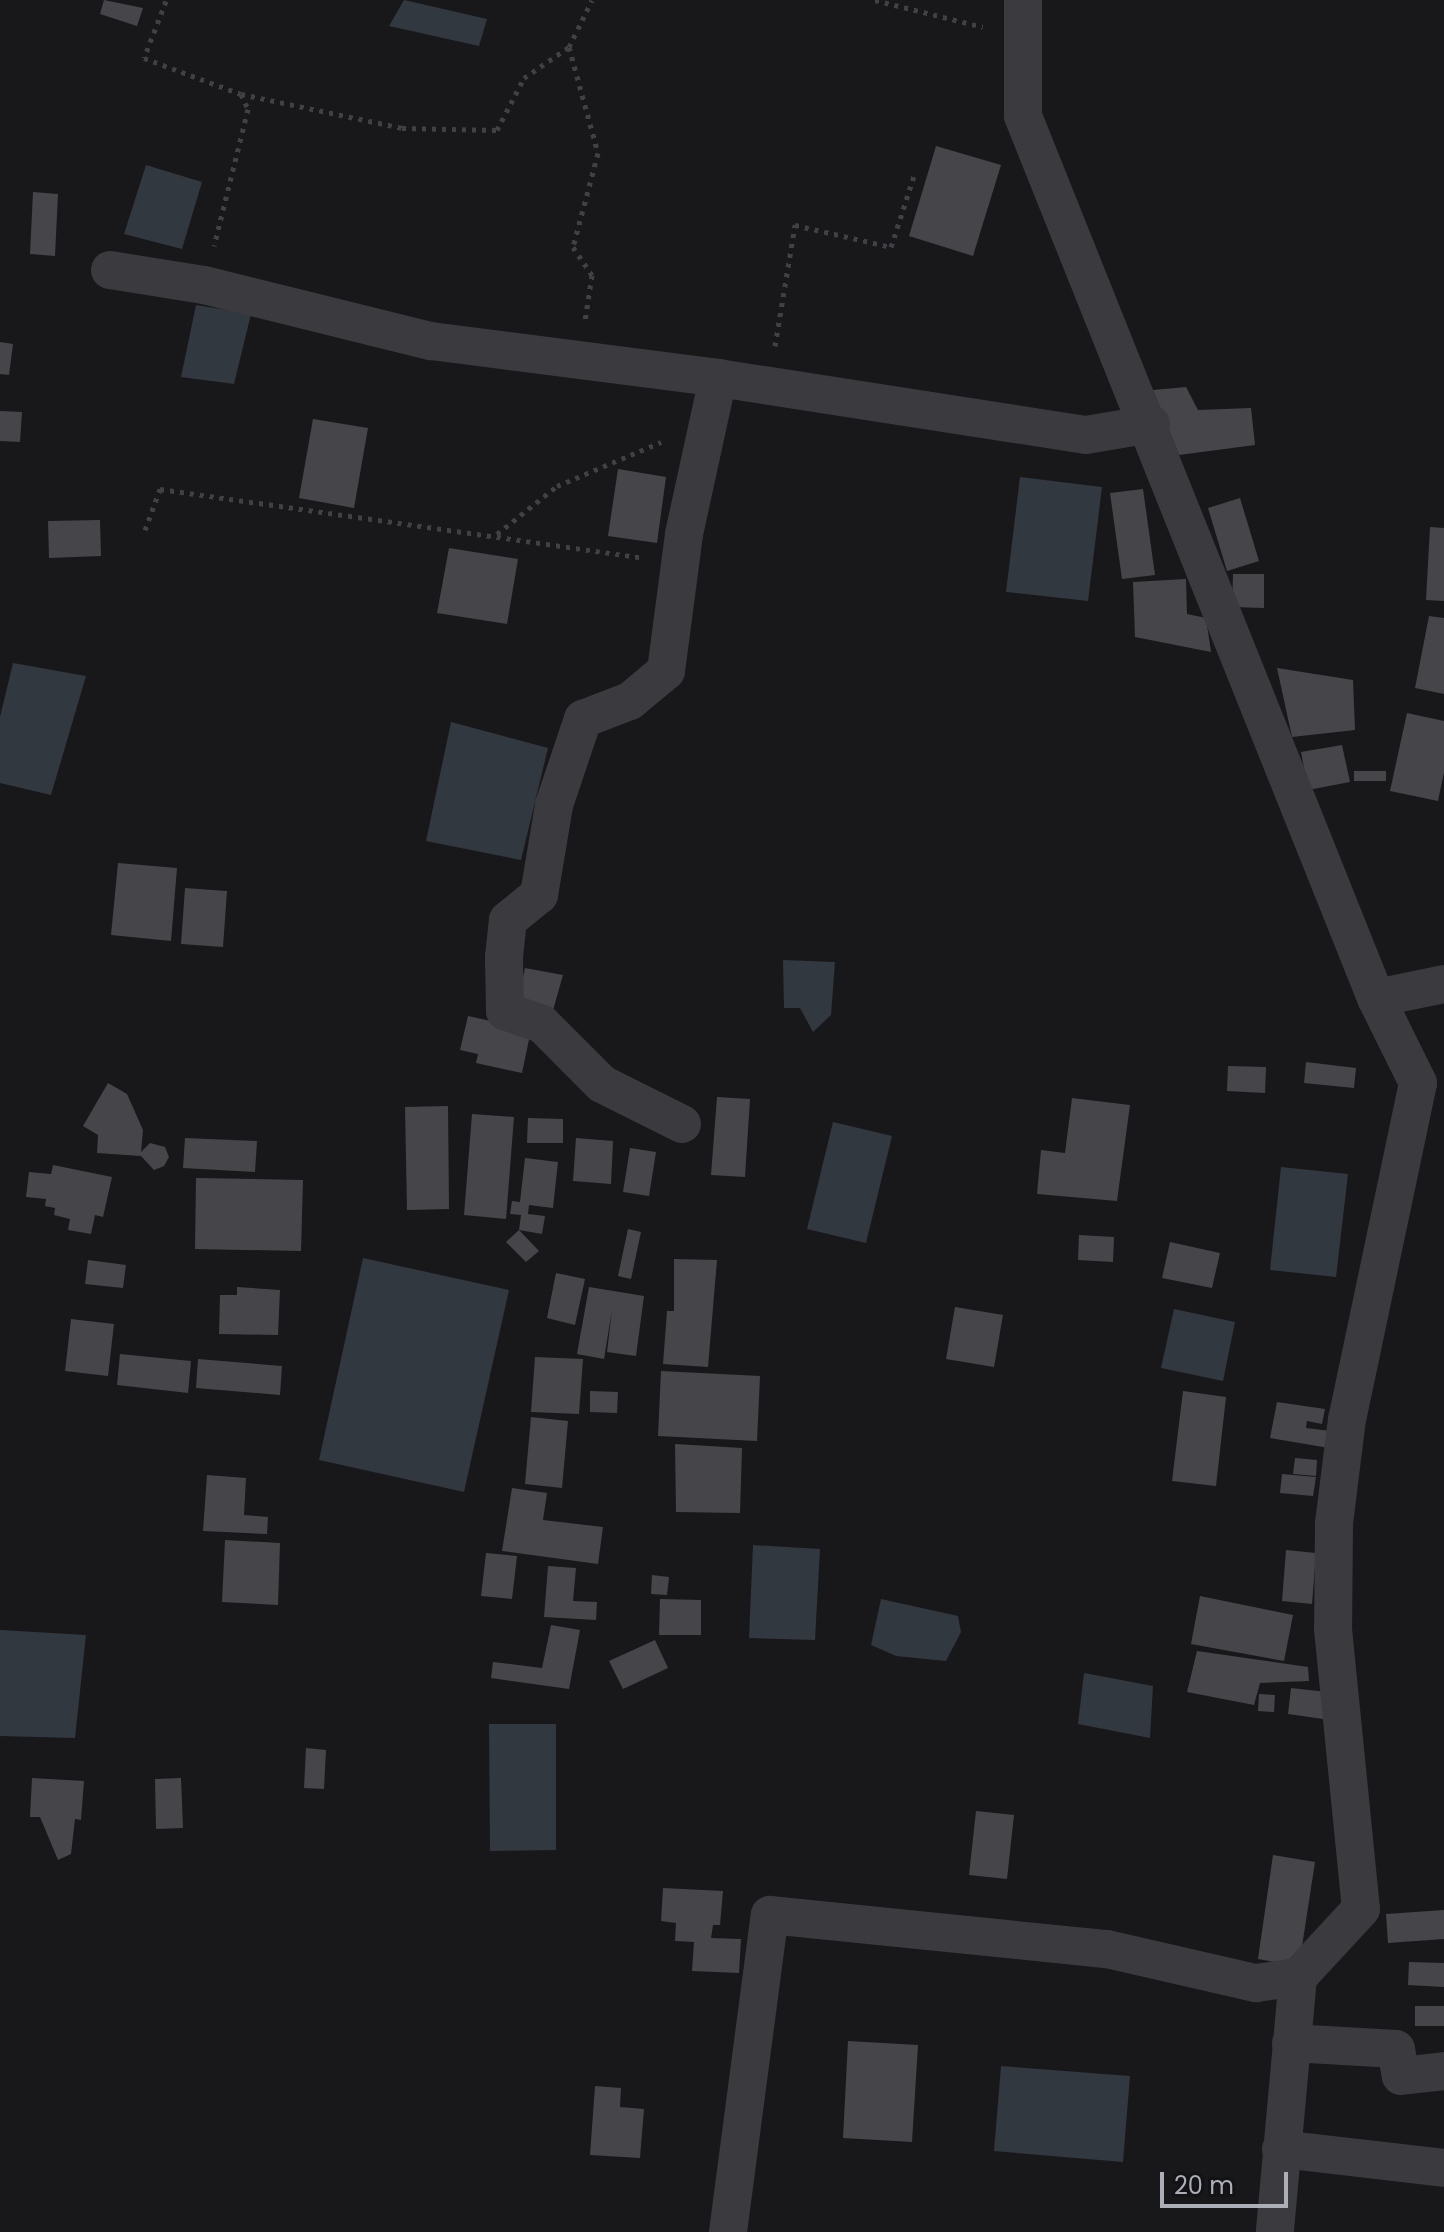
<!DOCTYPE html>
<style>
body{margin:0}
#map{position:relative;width:1444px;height:2232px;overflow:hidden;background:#18181a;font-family:Poppins,sans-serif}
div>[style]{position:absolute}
.water>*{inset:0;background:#32383f}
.building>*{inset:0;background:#46454a}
.path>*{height:5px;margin-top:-2.5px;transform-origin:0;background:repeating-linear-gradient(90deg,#404145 0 4px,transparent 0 10px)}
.minor>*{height:38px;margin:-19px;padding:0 19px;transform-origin:19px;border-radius:19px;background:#3a3a3f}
span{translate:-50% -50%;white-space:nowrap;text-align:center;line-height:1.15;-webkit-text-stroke:8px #131315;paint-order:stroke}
.scale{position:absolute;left:1160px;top:2172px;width:128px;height:36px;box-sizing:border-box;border:4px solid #acafb8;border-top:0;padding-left:10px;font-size:24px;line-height:28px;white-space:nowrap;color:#acafb8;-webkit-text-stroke:6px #131315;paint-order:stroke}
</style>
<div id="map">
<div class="water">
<i style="clip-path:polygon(404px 0,487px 19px,479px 46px,389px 26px)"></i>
<i style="clip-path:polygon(146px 165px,202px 182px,182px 249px,124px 234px)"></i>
<i style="clip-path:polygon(196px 305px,251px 314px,234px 384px,181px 377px)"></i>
<i style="clip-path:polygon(1020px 477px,1102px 487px,1088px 601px,1006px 592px)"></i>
<i style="clip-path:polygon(13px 663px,86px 676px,51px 795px,0 783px,0 717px)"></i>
<i style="clip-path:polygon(451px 722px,548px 748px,521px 860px,426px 841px)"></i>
<i style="clip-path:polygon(783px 960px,835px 962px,831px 1015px,813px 1032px,800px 1008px,784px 1008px)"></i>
<i style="clip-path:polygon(833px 1122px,892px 1136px,866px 1243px,807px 1229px)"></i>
<i style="clip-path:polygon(1281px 1167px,1348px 1174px,1336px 1277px,1270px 1270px)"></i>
<i style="clip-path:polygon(363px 1258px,509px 1290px,464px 1492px,319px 1460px)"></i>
<i style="clip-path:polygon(1174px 1309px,1235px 1322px,1223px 1381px,1161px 1368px)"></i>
<i style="clip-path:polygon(753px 1545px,820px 1549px,815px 1640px,749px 1638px)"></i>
<i style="clip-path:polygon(881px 1599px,958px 1616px,961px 1632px,946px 1661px,896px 1656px,871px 1645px)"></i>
<i style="clip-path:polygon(0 1630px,86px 1635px,75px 1738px,0 1736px)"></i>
<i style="clip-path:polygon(1084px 1673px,1153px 1686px,1150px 1738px,1078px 1724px)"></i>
<i style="clip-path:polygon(489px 1724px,556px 1724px,556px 1850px,490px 1851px)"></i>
<i style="clip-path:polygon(1001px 2066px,1130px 2076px,1123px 2162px,994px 2151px)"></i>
</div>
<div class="building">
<i style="clip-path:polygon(104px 0,143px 8px,137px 26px,100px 14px)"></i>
<i style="clip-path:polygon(936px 146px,1001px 165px,973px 256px,909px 236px)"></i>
<i style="clip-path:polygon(33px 192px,58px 194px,55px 256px,30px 254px)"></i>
<i style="clip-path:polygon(0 342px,13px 344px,9px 375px,0 374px)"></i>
<i style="clip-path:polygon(1186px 387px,1198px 410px,1251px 408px,1255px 445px,1179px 455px,1153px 390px)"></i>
<i style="clip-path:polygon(0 411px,22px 412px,20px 442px,0 441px)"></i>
<i style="clip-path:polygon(313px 419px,368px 428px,354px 508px,299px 498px)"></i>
<i style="clip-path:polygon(618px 469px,666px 477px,657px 543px,608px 536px)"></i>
<i style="clip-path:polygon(1143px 489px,1155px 575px,1122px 579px,1110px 493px)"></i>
<i style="clip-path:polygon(1240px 498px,1259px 561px,1227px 571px,1208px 508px)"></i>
<i style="clip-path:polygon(100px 520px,101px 556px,49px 558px,48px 521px)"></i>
<i style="clip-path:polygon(1430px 527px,1444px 528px,1444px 601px,1426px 600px)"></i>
<i style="clip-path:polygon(449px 548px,518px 559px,507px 624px,437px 613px)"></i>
<i style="clip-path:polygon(1233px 574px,1264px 574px,1264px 608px,1232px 607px)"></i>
<i style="clip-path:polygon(1186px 579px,1187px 614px,1206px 618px,1211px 652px,1135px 637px,1133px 582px)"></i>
<i style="clip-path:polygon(1429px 616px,1444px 618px,1444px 694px,1415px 688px)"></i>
<i style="clip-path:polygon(1277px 668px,1353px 680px,1355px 730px,1292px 737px)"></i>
<i style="clip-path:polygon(1407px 713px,1444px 721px,1444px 772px,1438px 801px,1390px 791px)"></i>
<i style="clip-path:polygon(1342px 745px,1350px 782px,1308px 790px,1301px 752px)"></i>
<i style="clip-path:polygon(1354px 771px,1386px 771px,1386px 781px,1354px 781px)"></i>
<i style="clip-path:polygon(118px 863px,177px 868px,171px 941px,111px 935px)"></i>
<i style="clip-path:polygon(185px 888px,227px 891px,223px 947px,181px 944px)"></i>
<i style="clip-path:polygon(525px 968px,563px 975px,550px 1021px,517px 1007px)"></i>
<i style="clip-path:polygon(468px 1016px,531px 1030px,522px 1073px,476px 1063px,478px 1054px,460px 1050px)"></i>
<i style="clip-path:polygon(1306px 1062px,1356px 1068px,1354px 1088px,1304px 1083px)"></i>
<i style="clip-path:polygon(1228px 1066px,1266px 1067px,1265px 1093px,1227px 1091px)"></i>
<i style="clip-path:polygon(108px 1083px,127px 1094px,143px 1130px,141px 1152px,150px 1143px,165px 1147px,169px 1157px,164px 1166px,154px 1170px,141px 1156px,97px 1153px,98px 1135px,83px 1126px)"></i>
<i style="clip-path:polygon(717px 1097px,750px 1099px,745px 1177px,711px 1175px)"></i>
<i style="clip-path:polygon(1072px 1098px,1130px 1105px,1117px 1201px,1037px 1194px,1041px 1150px,1065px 1153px)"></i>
<i style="clip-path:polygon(448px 1106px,449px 1209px,407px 1210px,405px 1107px)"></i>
<i style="clip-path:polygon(472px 1114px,514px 1117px,506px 1219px,464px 1215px)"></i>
<i style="clip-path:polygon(528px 1118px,563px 1119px,563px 1143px,527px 1143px)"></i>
<i style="clip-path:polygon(185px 1138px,257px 1141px,255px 1172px,183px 1168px)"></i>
<i style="clip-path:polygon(576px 1138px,613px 1141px,611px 1184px,573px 1181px)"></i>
<i style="clip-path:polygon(630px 1148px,656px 1152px,649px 1196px,623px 1192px)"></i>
<i style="clip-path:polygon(525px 1158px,558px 1162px,553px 1208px,529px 1205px,528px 1214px,545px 1216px,542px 1234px,519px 1230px,521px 1215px,510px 1214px,512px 1201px,520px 1202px)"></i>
<i style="clip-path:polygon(53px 1165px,112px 1177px,103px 1217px,95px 1215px,91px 1234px,68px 1230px,70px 1219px,54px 1215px,55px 1208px,45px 1206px,46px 1199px,26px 1197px,29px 1172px,51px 1174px)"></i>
<i style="clip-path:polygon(196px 1178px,303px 1180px,301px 1251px,195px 1249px)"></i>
<i style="clip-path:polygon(628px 1229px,641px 1232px,631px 1279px,618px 1276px)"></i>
<i style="clip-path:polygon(519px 1230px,539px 1251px,526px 1262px,506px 1242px)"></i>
<i style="clip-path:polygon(1079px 1235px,1114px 1237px,1113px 1262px,1078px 1260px)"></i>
<i style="clip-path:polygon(1170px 1242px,1220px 1253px,1212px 1288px,1162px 1278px)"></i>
<i style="clip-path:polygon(674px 1259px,717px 1260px,708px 1367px,663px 1364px,667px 1311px,674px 1311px)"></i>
<i style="clip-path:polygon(88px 1260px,126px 1265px,123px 1288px,85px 1284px)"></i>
<i style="clip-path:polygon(556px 1273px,585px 1279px,575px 1325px,547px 1318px)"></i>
<i style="clip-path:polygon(237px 1287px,280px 1290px,278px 1335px,219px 1334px,220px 1295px,237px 1295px)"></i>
<i style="clip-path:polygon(589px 1287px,644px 1296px,636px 1356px,607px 1352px,612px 1310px,604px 1359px,577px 1354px)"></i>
<i style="clip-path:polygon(955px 1307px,1003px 1315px,994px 1367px,946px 1359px)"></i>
<i style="clip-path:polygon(71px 1319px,114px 1324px,108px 1376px,65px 1371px)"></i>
<i style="clip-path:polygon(120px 1354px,191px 1361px,188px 1393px,117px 1385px)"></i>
<i style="clip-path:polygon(535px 1357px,583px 1359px,579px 1414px,531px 1412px)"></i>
<i style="clip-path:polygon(198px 1359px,282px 1366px,280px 1395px,196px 1388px)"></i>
<i style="clip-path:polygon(661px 1371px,760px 1376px,757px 1441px,658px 1436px)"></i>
<i style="clip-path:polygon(590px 1391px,618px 1392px,617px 1413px,590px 1412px)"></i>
<i style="clip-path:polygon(1183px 1391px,1226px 1397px,1216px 1486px,1172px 1481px)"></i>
<i style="clip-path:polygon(1277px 1402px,1325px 1409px,1322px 1424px,1307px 1421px,1306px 1428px,1331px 1431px,1329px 1448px,1270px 1438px)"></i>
<i style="clip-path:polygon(531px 1417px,568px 1421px,562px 1488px,525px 1484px)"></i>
<i style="clip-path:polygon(675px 1444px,742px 1448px,740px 1513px,676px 1512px)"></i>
<i style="clip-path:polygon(1295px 1458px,1317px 1460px,1316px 1476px,1293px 1474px)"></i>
<i style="clip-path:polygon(1282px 1474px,1316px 1477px,1313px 1496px,1280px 1493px)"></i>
<i style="clip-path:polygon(207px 1475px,246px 1478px,244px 1515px,268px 1517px,267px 1534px,203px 1531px)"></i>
<i style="clip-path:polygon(512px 1488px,547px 1493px,543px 1520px,603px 1527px,598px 1564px,502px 1551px)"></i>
<i style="clip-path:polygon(225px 1540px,280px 1543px,278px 1605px,222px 1602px)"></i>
<i style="clip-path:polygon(1286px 1550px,1316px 1553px,1312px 1604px,1282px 1601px)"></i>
<i style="clip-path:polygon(486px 1553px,517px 1556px,512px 1599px,481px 1596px)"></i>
<i style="clip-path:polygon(548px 1566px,576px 1568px,573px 1601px,597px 1602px,596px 1620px,544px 1617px)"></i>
<i style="clip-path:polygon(652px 1575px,669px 1577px,667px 1595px,651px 1594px)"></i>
<i style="clip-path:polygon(1200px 1596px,1293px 1615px,1284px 1661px,1191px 1644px)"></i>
<i style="clip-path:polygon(660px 1599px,701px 1600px,701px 1635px,659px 1635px)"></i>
<i style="clip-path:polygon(551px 1625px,580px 1630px,569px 1689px,491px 1678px,493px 1662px,542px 1668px)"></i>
<i style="clip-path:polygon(655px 1640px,668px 1668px,623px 1689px,609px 1661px)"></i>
<i style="clip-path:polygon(1197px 1651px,1308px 1667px,1309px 1681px,1260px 1683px,1254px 1705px,1187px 1692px)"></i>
<i style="clip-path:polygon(1291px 1688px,1327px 1692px,1323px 1719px,1288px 1714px)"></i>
<i style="clip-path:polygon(1259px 1694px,1275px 1695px,1274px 1712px,1258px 1711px)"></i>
<i style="clip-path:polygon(306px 1748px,326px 1750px,324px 1789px,304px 1788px)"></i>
<i style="clip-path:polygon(32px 1778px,84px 1781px,81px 1820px,75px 1819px,71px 1854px,58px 1860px,40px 1817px,30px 1817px)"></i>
<i style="clip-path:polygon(181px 1778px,183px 1828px,156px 1829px,155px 1779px)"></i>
<i style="clip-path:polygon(976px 1811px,1014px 1815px,1007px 1879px,969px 1875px)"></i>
<i style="clip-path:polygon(1273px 1855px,1315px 1862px,1299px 1966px,1258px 1959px)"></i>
<i style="clip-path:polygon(663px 1888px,723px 1891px,720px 1925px,713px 1925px,711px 1938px,741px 1939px,739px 1973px,692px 1971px,694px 1942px,675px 1941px,676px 1923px,661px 1921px)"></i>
<i style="clip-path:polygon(1444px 1910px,1444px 1939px,1388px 1943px,1386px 1914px)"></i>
<i style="clip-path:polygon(1409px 1962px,1444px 1963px,1444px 1987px,1408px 1985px)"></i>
<i style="clip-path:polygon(1415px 2006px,1444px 2006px,1444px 2026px,1415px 2026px)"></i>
<i style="clip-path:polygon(848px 2041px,918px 2045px,912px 2142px,843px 2138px)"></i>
<i style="clip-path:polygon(595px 2086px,621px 2088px,620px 2107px,644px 2109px,640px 2158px,590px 2155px)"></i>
</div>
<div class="path">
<i style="left:875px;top:0;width:111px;rotate:14deg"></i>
<i style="left:166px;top:1px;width:61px;rotate:111.1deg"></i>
<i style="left:144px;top:58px;width:103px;rotate:20.4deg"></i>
<i style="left:241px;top:94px;width:17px;rotate:65deg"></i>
<i style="left:248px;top:109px;width:141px;rotate:103.9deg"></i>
<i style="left:569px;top:47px;width:110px;rotate:74.7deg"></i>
<i style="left:598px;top:153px;width:97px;rotate:104.9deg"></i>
<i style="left:573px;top:247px;width:34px;rotate:56deg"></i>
<i style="left:592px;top:275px;width:47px;rotate:98.7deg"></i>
<i style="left:241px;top:94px;width:165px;rotate:11.9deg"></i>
<i style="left:402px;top:128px;width:95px;rotate:1.2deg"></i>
<i style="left:497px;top:130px;width:59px;rotate:-62.6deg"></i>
<i style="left:524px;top:78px;width:55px;rotate:-34.6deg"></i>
<i style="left:569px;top:47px;width:52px;rotate:-63.9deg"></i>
<i style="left:775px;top:346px;width:123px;rotate:-80.6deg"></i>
<i style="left:795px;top:225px;width:98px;rotate:12.9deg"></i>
<i style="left:891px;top:247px;width:75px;rotate:-72.1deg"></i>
<i style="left:145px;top:530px;width:44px;rotate:-69.9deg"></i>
<i style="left:160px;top:489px;width:487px;rotate:8.1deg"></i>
<i style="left:497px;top:534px;width:77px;rotate:-38.7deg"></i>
<i style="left:557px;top:486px;width:113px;rotate:-22.9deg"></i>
</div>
<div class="minor">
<i style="left:1023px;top:0;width:116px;rotate:90deg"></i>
<i style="left:1023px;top:116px;width:950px;rotate:68.19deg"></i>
<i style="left:1376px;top:998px;width:95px;rotate:63.7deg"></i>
<i style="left:1418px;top:1083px;width:343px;rotate:101.9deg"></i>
<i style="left:1347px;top:1419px;width:106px;rotate:97.1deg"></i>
<i style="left:1334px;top:1524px;width:105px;rotate:90.5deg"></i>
<i style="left:1333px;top:1629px;width:281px;rotate:84.3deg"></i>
<i style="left:1361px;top:1909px;width:93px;rotate:132.8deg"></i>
<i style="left:1298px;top:1977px;width:256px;rotate:95.2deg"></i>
<i style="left:110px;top:270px;width:95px;rotate:9.1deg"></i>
<i style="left:204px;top:285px;width:234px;rotate:13.9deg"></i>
<i style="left:431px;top:341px;width:289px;rotate:7.3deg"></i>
<i style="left:1376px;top:998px;width:69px;rotate:-11.6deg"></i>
<i style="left:682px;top:1124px;width:89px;rotate:-153.4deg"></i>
<i style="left:602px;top:1084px;width:85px;rotate:-135deg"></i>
<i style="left:542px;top:1024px;width:39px;rotate:-161deg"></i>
<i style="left:505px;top:1011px;width:54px;rotate:-91.1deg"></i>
<i style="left:504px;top:957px;width:37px;rotate:-84deg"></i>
<i style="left:508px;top:920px;width:40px;rotate:-39deg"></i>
<i style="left:539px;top:895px;width:91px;rotate:-80.5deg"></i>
<i style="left:554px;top:805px;width:91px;rotate:-71.4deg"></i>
<i style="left:583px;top:719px;width:50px;rotate:-21deg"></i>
<i style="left:630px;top:701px;width:47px;rotate:-39.8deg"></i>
<i style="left:666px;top:671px;width:138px;rotate:-82.5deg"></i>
<i style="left:684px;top:534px;width:160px;rotate:-77.7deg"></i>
<i style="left:718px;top:378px;width:372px;rotate:8.8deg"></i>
<i style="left:1086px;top:435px;width:66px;rotate:-9.6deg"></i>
<i style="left:1291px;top:2043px;width:105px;rotate:3.3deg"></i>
<i style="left:1396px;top:2049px;width:27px;rotate:80deg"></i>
<i style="left:1401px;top:2076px;width:43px;rotate:-6.6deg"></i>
<i style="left:1281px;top:2149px;width:164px;rotate:6.6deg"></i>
<i style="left:728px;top:2232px;width:320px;rotate:-82.5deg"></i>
<i style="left:770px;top:1915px;width:339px;rotate:5.8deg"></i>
<i style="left:1107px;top:1949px;width:153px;rotate:12.9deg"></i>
<i style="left:1256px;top:1983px;width:42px;rotate:-8.1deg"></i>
</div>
<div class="scale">20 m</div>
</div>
